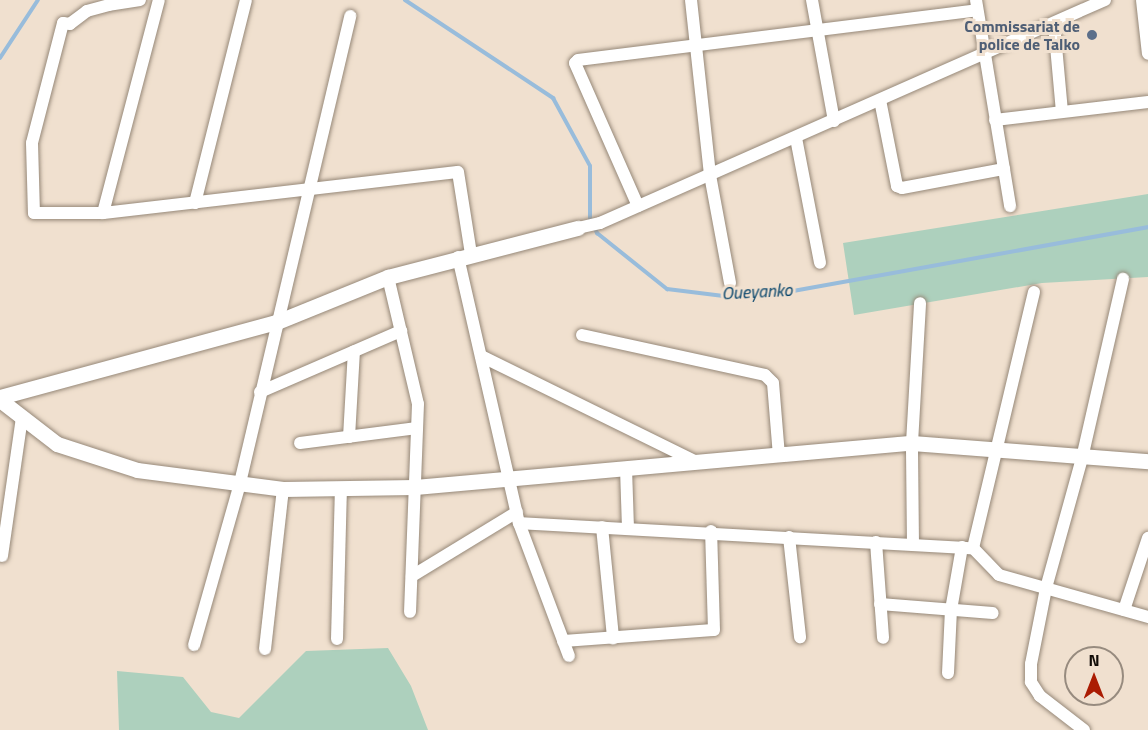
<!DOCTYPE html>
<style>
body{margin:0}
#map{position:relative;width:1148px;height:730px;overflow:hidden;background:#f0e0cf;font-family:"Titillium Web",sans-serif}
div>[style]{position:absolute}
.green>*{inset:0;background:#add0bd}
.stream>*{height:4px;margin:-2px;padding:0 2px;transform-origin:2px;border-radius:2px;background:#98bcdb}
.roads{filter:drop-shadow(0 0 2px #968878) drop-shadow(0 0 2px #968878)}
.minor>*{height:12px;margin:-6px;padding:0 6px;transform-origin:6px;border-radius:6px;background:#fff}
.tertiary>*{height:15px;margin:-7.5px;padding:0 7.5px;transform-origin:7.5px;border-radius:7.5px;background:#fff}
.dots>*{width:16px;height:16px;translate:-50% -50%;box-sizing:border-box;border:3px solid #f0e0cf;border-radius:50%}
span{translate:-50% -50%;white-space:nowrap;text-align:center;line-height:1.15;-webkit-text-stroke:6px #f0e0cf;paint-order:stroke}
.service-label{font-size:16px;color:#4e5e75;font-weight:700}
.right{translate:-100% -50%;text-align:right}
.water-label{font-size:18px;color:#05436a;font-style:italic}
.north{position:absolute;left:1064px;top:646px;width:60px;height:60px;box-sizing:border-box;background:#f0e0cf;border:2px solid #978b7f;border-radius:50%;rotate:0deg;font-size:16px;font-weight:700;line-height:24px;text-align:center;color:#110c07}
.north::after{content:'';display:block;margin:auto;width:21px;height:27px;background:#ab1c03;clip-path:polygon(50% 0,100% 100%,50% 72%,0 100%)}
</style>
<div id="map">
<div class="green">
<i style="clip-path:polygon(1148px 194px,1148px 277px,1042px 283px,854px 315px,843px 243px)"></i>
<i style="clip-path:polygon(388px 648px,411px 686px,428px 730px,119px 730px,117px 671px,183px 677px,211px 712px,239px 718px,306px 651px)"></i>
</div>
<div class="stream">
<i style="left:405px;top:0;width:178px;rotate:33.5deg"></i>
<i style="left:553px;top:98px;width:77px;rotate:61.4deg"></i>
<i style="left:590px;top:166px;width:52px;rotate:90deg"></i>
<i style="left:590px;top:218px;width:17px;rotate:65deg"></i>
<i style="left:597px;top:233px;width:90px;rotate:38.7deg"></i>
<i style="left:667px;top:289px;width:57px;rotate:7deg"></i>
<i style="left:724px;top:296px;width:69px;rotate:-4.1deg"></i>
<i style="left:793px;top:291px;width:361px;rotate:-10.2deg"></i>
<i style="left:0;top:58px;width:69px;rotate:-56.8deg"></i>
</div>
<div class="roads">
<div class="minor">
<i style="left:140px;top:0;width:31px;rotate:171deg"></i>
<i style="left:109px;top:5px;width:23px;rotate:165deg"></i>
<i style="left:87px;top:11px;width:21px;rotate:143deg"></i>
<i style="left:70px;top:24px;width:7px;rotate:-172deg"></i>
<i style="left:63px;top:23px;width:124px;rotate:104.5deg"></i>
<i style="left:32px;top:143px;width:70px;rotate:88.4deg"></i>
<i style="left:34px;top:213px;width:69px"></i>
<i style="left:103px;top:213px;width:357px;rotate:-6.6deg"></i>
<i style="left:458px;top:172px;width:83px;rotate:81deg"></i>
<i style="left:691px;top:0;width:176px;rotate:83.8deg"></i>
<i style="left:710px;top:175px;width:110px;rotate:79.5deg"></i>
<i style="left:812px;top:0;width:123px;rotate:79.7deg"></i>
<i style="left:976px;top:0;width:209px;rotate:80.6deg"></i>
<i style="left:1142px;top:0;width:54px;rotate:83.7deg"></i>
<i style="left:1054px;top:24px;width:88px;rotate:84.8deg"></i>
<i style="left:880px;top:100px;width:88px;rotate:78.8deg"></i>
<i style="left:897px;top:186px;width:5px;rotate:22deg"></i>
<i style="left:902px;top:188px;width:104px;rotate:-10.6deg"></i>
<i style="left:995px;top:120px;width:154px;rotate:-6.7deg"></i>
<i style="left:796px;top:138px;width:127px;rotate:79.1deg"></i>
<i style="left:195px;top:203px;width:209px;rotate:-75.9deg"></i>
<i style="left:638px;top:206px;width:156px;rotate:-113.8deg"></i>
<i style="left:575px;top:63px;width:4px;rotate:-45deg"></i>
<i style="left:578px;top:60px;width:402px;rotate:-7.1deg"></i>
<i style="left:103px;top:213px;width:220px;rotate:-75.3deg"></i>
<i style="left:578px;top:228px;width:23px;rotate:-13deg"></i>
<i style="left:600px;top:223px;width:552px;rotate:-23.83deg"></i>
<i style="left:458px;top:257px;width:273px;rotate:77.1deg"></i>
<i style="left:519px;top:523px;width:142px;rotate:69.4deg"></i>
<i style="left:388px;top:277px;width:130px;rotate:76.7deg"></i>
<i style="left:418px;top:404px;width:208px;rotate:92.2deg"></i>
<i style="left:1034px;top:292px;width:263px;rotate:103.4deg"></i>
<i style="left:973px;top:548px;width:37px;rotate:46deg"></i>
<i style="left:999px;top:575px;width:155px;rotate:15.7deg"></i>
<i style="left:582px;top:335px;width:187px;rotate:12.3deg"></i>
<i style="left:765px;top:375px;width:11px;rotate:45deg"></i>
<i style="left:773px;top:383px;width:73px;rotate:85.3deg"></i>
<i style="left:481px;top:356px;width:240px;rotate:26.2deg"></i>
<i style="left:260px;top:392px;width:154px;rotate:-23.4deg"></i>
<i style="left:349px;top:437px;width:86px;rotate:-86.7deg"></i>
<i style="left:300px;top:443px;width:118px;rotate:-7.3deg"></i>
<i style="left:626px;top:468px;width:60px;rotate:88.1deg"></i>
<i style="left:519px;top:523px;width:455px;rotate:3.2deg"></i>
<i style="left:602px;top:527px;width:112px;rotate:84.3deg"></i>
<i style="left:789px;top:537px;width:101px;rotate:83.7deg"></i>
<i style="left:876px;top:542px;width:96px;rotate:85.8deg"></i>
<i style="left:913px;top:545px;width:102px;rotate:-90.6deg"></i>
<i style="left:912px;top:443px;width:140px;rotate:-86.7deg"></i>
<i style="left:2px;top:556px;width:140px;rotate:-81.8deg"></i>
<i style="left:412px;top:576px;width:123px;rotate:-31.4deg"></i>
<i style="left:880px;top:604px;width:113px;rotate:4.6deg"></i>
<i style="left:1124px;top:610px;width:76px;rotate:-71.6deg"></i>
<i style="left:337px;top:639px;width:151px;rotate:-88.5deg"></i>
<i style="left:563px;top:641px;width:151px;rotate:-4.2deg"></i>
<i style="left:714px;top:630px;width:99px;rotate:-91.7deg"></i>
<i style="left:194px;top:645px;width:164px;rotate:-74.1deg"></i>
<i style="left:239px;top:487px;width:484px;rotate:-76.7deg"></i>
<i style="left:265px;top:649px;width:161px;rotate:-83.6deg"></i>
<i style="left:948px;top:673px;width:63px;rotate:-87.3deg"></i>
<i style="left:951px;top:610px;width:64px;rotate:-80.1deg"></i>
<i style="left:1084px;top:730px;width:56px;rotate:-142.3deg"></i>
<i style="left:1040px;top:696px;width:17px;rotate:-123deg"></i>
<i style="left:1031px;top:682px;width:18px;rotate:-90deg"></i>
<i style="left:1031px;top:664px;width:77px;rotate:-78.8deg"></i>
<i style="left:1046px;top:588px;width:135px;rotate:-74.5deg"></i>
<i style="left:1082px;top:458px;width:184px;rotate:-77.1deg"></i>
</div>
<div class="tertiary">
<i style="left:0;top:397px;width:287px;rotate:-15.2deg"></i>
<i style="left:277px;top:322px;width:120px;rotate:-22.1deg"></i>
<i style="left:388px;top:277px;width:196px;rotate:-14.5deg"></i>
<i style="left:0;top:400px;width:72px;rotate:37.7deg"></i>
<i style="left:57px;top:444px;width:84px;rotate:18deg"></i>
<i style="left:137px;top:470px;width:147px;rotate:7.4deg"></i>
<i style="left:283px;top:489px;width:132px;rotate:-0.9deg"></i>
<i style="left:415px;top:487px;width:499px;rotate:-5.1deg"></i>
<i style="left:912px;top:443px;width:237px;rotate:4.4deg"></i>
</div>
</div>
<div class="dots">
<i style="left:1092px;top:35px;background:#5c6f8a"></i>
</div>
<div class="service-label">
<span class="right" style="left:1080px;top:35px">Commissariat de<br>police de Talko</span>
</div>
<div class="water-label">
<span style="left:757px;top:292px;rotate:-3deg">Oueyanko</span>
</div>
<div class="north">N</div>
</div>
